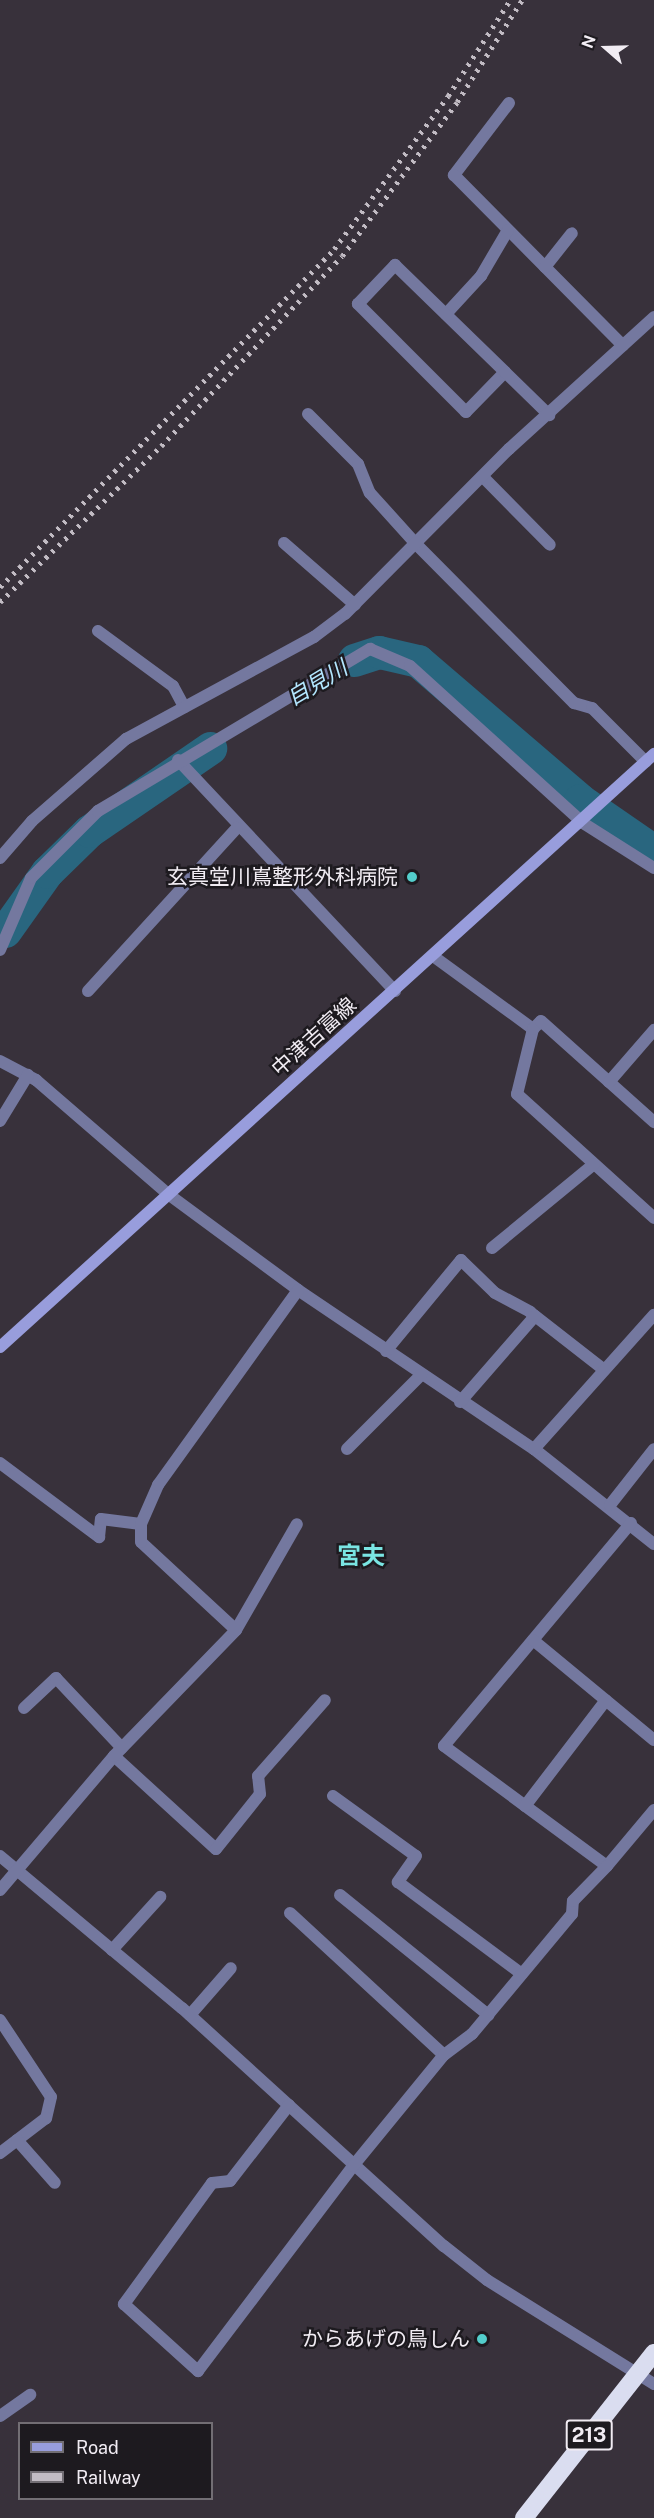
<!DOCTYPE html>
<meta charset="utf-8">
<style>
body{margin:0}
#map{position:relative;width:654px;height:2518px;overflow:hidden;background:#38313b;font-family:"Public Sans","Noto Sans JP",sans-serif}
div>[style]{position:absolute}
.river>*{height:33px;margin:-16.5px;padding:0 16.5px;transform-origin:16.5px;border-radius:16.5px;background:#29667f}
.street>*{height:12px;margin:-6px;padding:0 6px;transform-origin:6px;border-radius:6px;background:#74789f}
.secondary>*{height:12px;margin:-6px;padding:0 6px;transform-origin:6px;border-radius:6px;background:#989ddc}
.highway>*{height:18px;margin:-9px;padding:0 9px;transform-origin:9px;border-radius:9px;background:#daddf0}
.rail>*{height:4.5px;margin-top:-2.25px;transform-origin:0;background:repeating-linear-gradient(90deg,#c2bcc4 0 3px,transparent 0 9px)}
.dots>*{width:16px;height:16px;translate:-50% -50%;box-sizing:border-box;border:3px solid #1d1a1f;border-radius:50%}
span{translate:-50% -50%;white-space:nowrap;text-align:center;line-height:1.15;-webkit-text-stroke:5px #1d1a1f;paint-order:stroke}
.shield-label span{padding:2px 4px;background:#1d1a1f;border:2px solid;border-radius:4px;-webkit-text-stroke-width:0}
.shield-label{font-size:20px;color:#f1ecf3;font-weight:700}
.poi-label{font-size:21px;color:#f1ecf3}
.right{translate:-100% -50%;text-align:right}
.street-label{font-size:21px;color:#f1ecf3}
.water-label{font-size:22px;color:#b3e7ff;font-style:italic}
.quarter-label{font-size:24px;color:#7ae5e3;font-weight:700}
.legend{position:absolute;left:18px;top:2422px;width:195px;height:78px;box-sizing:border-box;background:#1d1a1f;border:2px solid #726e74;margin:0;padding:8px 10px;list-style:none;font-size:18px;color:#f1ecf3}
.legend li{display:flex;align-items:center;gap:12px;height:30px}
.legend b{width:30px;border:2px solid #726e74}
.north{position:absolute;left:576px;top:18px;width:60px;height:60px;-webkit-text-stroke:4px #1d1a1f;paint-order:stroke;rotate:290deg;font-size:16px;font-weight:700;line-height:24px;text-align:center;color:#f1ecf3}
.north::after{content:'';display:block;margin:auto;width:21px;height:27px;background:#f1ecf3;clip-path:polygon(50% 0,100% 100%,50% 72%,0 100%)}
</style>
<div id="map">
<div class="river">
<i style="left:354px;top:660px;width:26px;rotate:-18deg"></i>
<i style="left:379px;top:652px;width:40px;rotate:13deg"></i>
<i style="left:418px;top:661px;width:213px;rotate:40.6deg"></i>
<i style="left:580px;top:800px;width:90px;rotate:34.6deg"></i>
<i style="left:5px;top:931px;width:72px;rotate:-54.6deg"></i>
<i style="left:47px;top:872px;width:59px;rotate:-44.3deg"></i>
<i style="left:89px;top:831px;width:147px;rotate:-34.4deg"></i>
</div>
<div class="street">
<i style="left:509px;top:103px;width:91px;rotate:127.4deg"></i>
<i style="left:454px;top:175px;width:240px;rotate:45.3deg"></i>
<i style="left:545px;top:267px;width:43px;rotate:-51.5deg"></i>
<i style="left:446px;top:314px;width:52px;rotate:-47.4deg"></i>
<i style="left:481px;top:276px;width:53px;rotate:-59.6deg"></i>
<i style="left:505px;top:372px;width:56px;rotate:134.3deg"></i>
<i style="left:466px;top:412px;width:153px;rotate:-135deg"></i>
<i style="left:358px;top:304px;width:54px;rotate:-46.5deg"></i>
<i style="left:395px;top:265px;width:153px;rotate:44.2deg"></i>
<i style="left:505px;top:372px;width:62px;rotate:44.3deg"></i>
<i style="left:308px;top:414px;width:71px;rotate:45deg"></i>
<i style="left:358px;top:464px;width:31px;rotate:68deg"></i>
<i style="left:370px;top:493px;width:70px;rotate:47.9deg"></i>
<i style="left:417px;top:545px;width:223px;rotate:45.2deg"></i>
<i style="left:574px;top:703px;width:19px;rotate:16deg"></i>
<i style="left:592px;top:708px;width:76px;rotate:45deg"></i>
<i style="left:483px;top:477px;width:95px;rotate:45.4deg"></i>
<i style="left:284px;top:543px;width:94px;rotate:41.1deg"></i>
<i style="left:98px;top:631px;width:93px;rotate:36.3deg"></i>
<i style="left:173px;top:686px;width:24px;rotate:62deg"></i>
<i style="left:178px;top:760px;width:317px;rotate:46.8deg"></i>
<i style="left:0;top:858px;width:49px;rotate:-49.1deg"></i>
<i style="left:32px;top:821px;width:125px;rotate:-41.1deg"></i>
<i style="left:126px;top:739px;width:214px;rotate:-28.5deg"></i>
<i style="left:314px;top:637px;width:39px;rotate:-37deg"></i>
<i style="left:345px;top:614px;width:233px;rotate:-45.2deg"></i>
<i style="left:509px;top:449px;width:196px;rotate:-42.3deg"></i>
<i style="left:0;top:950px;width:78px;rotate:-66.7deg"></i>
<i style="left:31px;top:878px;width:95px;rotate:-45deg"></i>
<i style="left:98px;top:811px;width:317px;rotate:-30.8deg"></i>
<i style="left:370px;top:649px;width:43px;rotate:23deg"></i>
<i style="left:410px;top:666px;width:234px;rotate:42.2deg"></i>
<i style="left:583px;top:823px;width:84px;rotate:32.4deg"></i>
<i style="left:433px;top:956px;width:124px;rotate:36.1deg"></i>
<i style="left:533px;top:1029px;width:67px;rotate:103.8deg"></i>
<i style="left:517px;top:1094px;width:185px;rotate:42.1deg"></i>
<i style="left:88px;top:991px;width:221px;rotate:-47.6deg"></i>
<i style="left:533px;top:1029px;width:11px;rotate:-45deg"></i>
<i style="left:541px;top:1021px;width:152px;rotate:41.8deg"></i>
<i style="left:0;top:1061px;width:41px;rotate:27.8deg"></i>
<i style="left:36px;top:1080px;width:174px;rotate:40.8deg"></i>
<i style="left:168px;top:1194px;width:162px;rotate:36.4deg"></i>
<i style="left:298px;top:1290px;width:285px;rotate:34deg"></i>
<i style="left:534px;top:1449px;width:153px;rotate:38.4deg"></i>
<i style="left:609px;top:1082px;width:69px;rotate:-49.1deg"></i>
<i style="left:0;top:1121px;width:54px;rotate:-58.7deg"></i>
<i style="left:492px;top:1248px;width:132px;rotate:-39.5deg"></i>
<i style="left:386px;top:1351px;width:118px;rotate:-50.5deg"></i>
<i style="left:461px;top:1260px;width:47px;rotate:44.1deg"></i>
<i style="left:495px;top:1293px;width:40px;rotate:28deg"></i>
<i style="left:530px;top:1312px;width:91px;rotate:37.9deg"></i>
<i style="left:460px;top:1402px;width:114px;rotate:-48.9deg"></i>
<i style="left:347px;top:1449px;width:105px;rotate:-45deg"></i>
<i style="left:534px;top:1449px;width:180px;rotate:-48.2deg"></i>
<i style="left:0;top:1463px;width:124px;rotate:36.8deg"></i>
<i style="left:99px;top:1537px;width:18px;rotate:-84deg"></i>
<i style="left:101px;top:1519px;width:40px;rotate:7.1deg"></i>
<i style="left:610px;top:1505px;width:71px;rotate:-51.8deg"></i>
<i style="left:631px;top:1523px;width:291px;rotate:130deg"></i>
<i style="left:444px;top:1746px;width:202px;rotate:36.4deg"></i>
<i style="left:607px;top:1866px;width:73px;rotate:-50deg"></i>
<i style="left:236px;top:1630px;width:122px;rotate:-60.1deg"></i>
<i style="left:533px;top:1640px;width:157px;rotate:39.6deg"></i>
<i style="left:24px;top:1708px;width:44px;rotate:-43.2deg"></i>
<i style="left:56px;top:1678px;width:96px;rotate:46.7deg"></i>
<i style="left:114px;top:1756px;width:138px;rotate:42.4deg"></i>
<i style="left:216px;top:1849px;width:70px;rotate:-51.3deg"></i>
<i style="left:260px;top:1794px;width:18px;rotate:-96deg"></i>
<i style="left:258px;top:1776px;width:101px;rotate:-48.6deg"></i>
<i style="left:333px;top:1796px;width:102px;rotate:35.9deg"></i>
<i style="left:416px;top:1856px;width:32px;rotate:125deg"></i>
<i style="left:398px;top:1882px;width:154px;rotate:36.6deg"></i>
<i style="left:525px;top:1806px;width:133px;rotate:-52.6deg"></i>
<i style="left:0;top:1856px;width:237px;rotate:39.9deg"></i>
<i style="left:182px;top:2008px;width:354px;rotate:42.3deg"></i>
<i style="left:444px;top:2246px;width:55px;rotate:38.3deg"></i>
<i style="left:487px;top:2280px;width:197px;rotate:31.9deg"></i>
<i style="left:0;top:1890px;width:176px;rotate:-49.6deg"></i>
<i style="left:114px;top:1756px;width:175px;rotate:-45.9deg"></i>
<i style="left:236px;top:1630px;width:129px;rotate:-137.2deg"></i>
<i style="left:141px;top:1542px;width:18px;rotate:-90deg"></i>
<i style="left:141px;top:1524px;width:43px;rotate:-66.4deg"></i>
<i style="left:158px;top:1485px;width:240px;rotate:-54.3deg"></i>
<i style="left:340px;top:1895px;width:191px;rotate:39deg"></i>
<i style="left:290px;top:1913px;width:209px;rotate:42.7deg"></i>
<i style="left:112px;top:1950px;width:72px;rotate:-47.8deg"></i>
<i style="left:190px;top:2015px;width:62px;rotate:-48.9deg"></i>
<i style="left:0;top:2020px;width:92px;rotate:56.5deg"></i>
<i style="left:51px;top:2097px;width:22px;rotate:103deg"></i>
<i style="left:46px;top:2118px;width:58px;rotate:142.7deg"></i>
<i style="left:289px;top:2105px;width:96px;rotate:127.8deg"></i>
<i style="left:230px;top:2181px;width:18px;rotate:174deg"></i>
<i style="left:212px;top:2183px;width:150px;rotate:126deg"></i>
<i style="left:124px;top:2304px;width:100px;rotate:42.2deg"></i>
<i style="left:198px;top:2371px;width:257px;rotate:-52.9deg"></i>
<i style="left:353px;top:2166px;width:144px;rotate:-50.7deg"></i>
<i style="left:444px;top:2055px;width:35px;rotate:-37deg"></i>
<i style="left:472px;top:2034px;width:156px;rotate:-50.2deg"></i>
<i style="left:572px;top:1914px;width:13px;rotate:-86deg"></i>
<i style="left:573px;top:1901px;width:49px;rotate:-45.8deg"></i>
<i style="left:17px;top:2140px;width:57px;rotate:48.5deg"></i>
<i style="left:0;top:2416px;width:37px;rotate:-35deg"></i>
</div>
<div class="secondary">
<i style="left:0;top:1347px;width:883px;rotate:-42.2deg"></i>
</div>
<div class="highway">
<i style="left:524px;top:2518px;width:210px;rotate:-51.8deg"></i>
</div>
<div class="rail">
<i style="left:0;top:587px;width:475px;rotate:-45.3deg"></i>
<i style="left:334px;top:249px;width:191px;rotate:-53.3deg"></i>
<i style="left:448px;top:96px;width:114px;rotate:-57.1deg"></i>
<i style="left:0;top:602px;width:224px;rotate:-44.1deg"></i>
<i style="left:161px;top:446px;width:262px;rotate:-46.4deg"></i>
<i style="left:342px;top:256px;width:192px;rotate:-53.2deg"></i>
<i style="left:457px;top:102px;width:121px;rotate:-57.5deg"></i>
</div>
<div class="dots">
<i style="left:412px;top:877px;background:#53cdcb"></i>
<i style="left:482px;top:2339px;background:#53cdcb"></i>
</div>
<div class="shield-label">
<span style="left:589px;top:2435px">213</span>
</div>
<div class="poi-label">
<span class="right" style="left:398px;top:877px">玄真堂川嶌整形外科病院</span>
<span class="right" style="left:470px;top:2339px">からあげの鳥しん</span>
</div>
<div class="street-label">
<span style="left:314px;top:1037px;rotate:-42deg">中津吉富線</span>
</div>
<div class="water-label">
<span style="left:317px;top:683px;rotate:-31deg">自見川</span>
</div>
<div class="quarter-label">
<span style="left:361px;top:1556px">宮夫</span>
</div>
<ul class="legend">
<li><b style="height:8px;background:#989ddc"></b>Road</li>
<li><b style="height:8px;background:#c2bcc4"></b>Railway</li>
</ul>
<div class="north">N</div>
</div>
